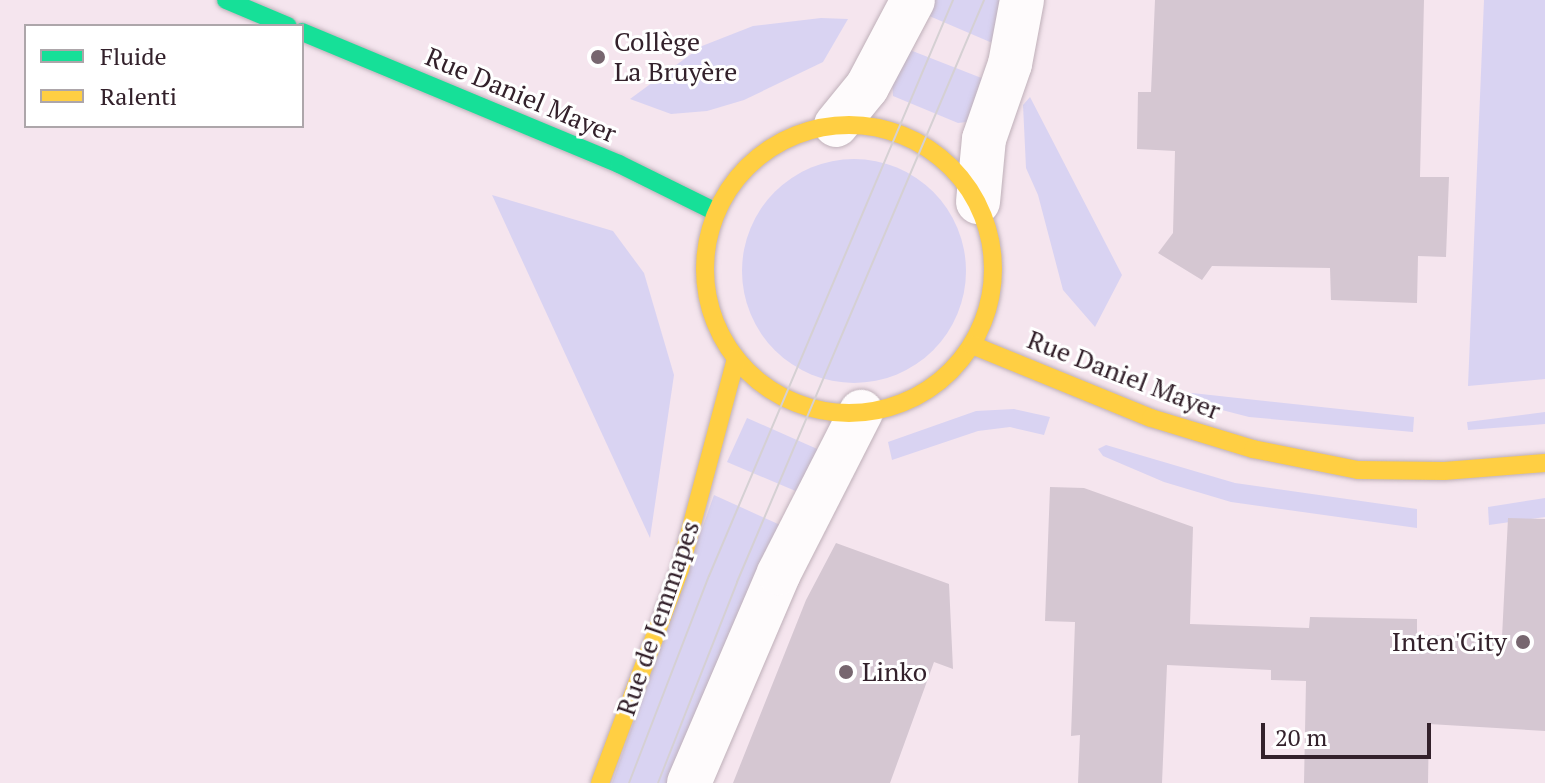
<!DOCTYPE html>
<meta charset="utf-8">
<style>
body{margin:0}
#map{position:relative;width:1545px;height:783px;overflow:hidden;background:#f5e5ee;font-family:"PT Serif",serif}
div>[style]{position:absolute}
.green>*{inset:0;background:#d9d3f2}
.round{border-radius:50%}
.building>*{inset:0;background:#d5c7d2}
.roads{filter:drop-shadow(0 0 2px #bfb0b9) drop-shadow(0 0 2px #bfb0b9)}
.street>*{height:44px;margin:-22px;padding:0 22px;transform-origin:22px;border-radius:22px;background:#fefbfc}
.fast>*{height:18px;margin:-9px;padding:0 9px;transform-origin:9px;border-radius:9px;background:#16e098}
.slow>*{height:18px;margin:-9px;padding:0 9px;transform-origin:9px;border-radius:9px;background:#ffcf43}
.slow>.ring{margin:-9px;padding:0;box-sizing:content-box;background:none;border:18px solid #ffcf43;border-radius:50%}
.tram>*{height:2px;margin:-1px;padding:0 1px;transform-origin:1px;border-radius:1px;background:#d5d0d3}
.dots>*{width:22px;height:22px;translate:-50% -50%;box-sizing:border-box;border:4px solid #fff;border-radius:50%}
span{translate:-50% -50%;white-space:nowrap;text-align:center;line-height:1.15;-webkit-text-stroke:6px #fff;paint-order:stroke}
.poi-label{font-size:26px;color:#33212b}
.left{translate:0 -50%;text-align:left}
.right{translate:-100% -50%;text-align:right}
.street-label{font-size:26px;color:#33212b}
.legend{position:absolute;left:24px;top:24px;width:280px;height:104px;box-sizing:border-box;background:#fff;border:2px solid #ada6aa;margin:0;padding:10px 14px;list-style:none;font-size:24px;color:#33212b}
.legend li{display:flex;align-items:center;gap:16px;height:40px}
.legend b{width:40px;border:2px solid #ada6aa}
.scale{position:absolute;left:1261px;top:723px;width:170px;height:36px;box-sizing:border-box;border:4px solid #33212b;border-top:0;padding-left:10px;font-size:24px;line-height:28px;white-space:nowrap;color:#33212b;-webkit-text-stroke:6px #fff;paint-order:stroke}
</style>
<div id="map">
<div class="green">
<i style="clip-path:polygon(929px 0,1006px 0,997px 45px,920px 12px)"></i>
<i style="clip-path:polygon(1484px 0,1545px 0,1545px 379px,1468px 386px)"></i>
<i style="clip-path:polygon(821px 18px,848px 19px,823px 62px,744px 100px,707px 111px,671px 114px,630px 99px,702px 46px,753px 26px)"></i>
<i style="clip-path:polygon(910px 50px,984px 79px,967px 122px,958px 123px,893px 96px,892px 81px)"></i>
<i style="clip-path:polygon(1030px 97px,1122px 275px,1095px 327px,1063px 290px,1038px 195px,1026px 168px,1023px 105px)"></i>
<i class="round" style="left:742px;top:159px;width:224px;height:224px"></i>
<i style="clip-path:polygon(492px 195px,613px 231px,644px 273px,674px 375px,650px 538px)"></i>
<i style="clip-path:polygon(1192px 393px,1414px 417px,1413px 432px,1249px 417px,1191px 402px,1187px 396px)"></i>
<i style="clip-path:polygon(1014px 409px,1050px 417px,1044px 435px,1010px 427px,978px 431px,892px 460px,888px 442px,976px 411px)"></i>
<i style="clip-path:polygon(1545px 412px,1545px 424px,1468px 430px,1467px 422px)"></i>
<i style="clip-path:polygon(747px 418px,824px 452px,805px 495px,727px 462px)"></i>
<i style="clip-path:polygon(1106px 445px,1235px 483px,1417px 509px,1417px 528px,1231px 502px,1164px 482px,1103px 456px,1098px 449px)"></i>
<i style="clip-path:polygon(714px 495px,789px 529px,675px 783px,612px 783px)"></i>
<i style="clip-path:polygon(1545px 498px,1545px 517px,1489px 525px,1488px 507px)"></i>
</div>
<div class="building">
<i style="clip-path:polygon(1155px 0,1424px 0,1420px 177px,1449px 177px,1446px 257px,1418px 256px,1417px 303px,1331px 300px,1330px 268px,1212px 266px,1202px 280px,1158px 253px,1173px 233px,1175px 151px,1137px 149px,1138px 92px,1151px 92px)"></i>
<i style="clip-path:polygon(1050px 487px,1084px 488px,1193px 527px,1190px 624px,1309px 628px,1310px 617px,1417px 619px,1417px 635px,1502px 637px,1508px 518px,1545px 519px,1545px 731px,1429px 724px,1428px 783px,1304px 783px,1306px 681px,1271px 680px,1271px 670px,1167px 665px,1162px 783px,1078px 783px,1080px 735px,1071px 736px,1075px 622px,1045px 621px)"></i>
<i style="clip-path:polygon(836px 543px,949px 584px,953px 669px,934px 662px,890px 783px,733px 783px,806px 600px)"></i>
</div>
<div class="roads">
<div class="street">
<i style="left:836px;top:125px;width:49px;rotate:-50.8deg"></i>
<i style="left:867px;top:87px;width:98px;rotate:-62.1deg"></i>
<i style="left:978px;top:202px;width:63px;rotate:-84.6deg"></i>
<i style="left:984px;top:139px;width:79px;rotate:-70.9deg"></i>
<i style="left:1010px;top:64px;width:65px;rotate:-79.4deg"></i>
<i style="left:689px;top:783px;width:228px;rotate:-66.8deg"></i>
<i style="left:779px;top:573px;width:181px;rotate:-63deg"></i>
</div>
<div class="fast">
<i style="left:226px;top:0;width:67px;rotate:22.8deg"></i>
<i style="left:302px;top:32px;width:343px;rotate:22.6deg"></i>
<i style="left:619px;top:164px;width:108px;rotate:26.3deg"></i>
</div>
<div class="slow">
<i class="ring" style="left:705px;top:125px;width:270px;height:270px"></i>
<i style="left:972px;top:345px;width:193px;rotate:22.2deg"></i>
<i style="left:1151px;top:418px;width:107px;rotate:16.9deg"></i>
<i style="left:1253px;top:449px;width:107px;rotate:11.3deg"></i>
<i style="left:1358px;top:470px;width:86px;rotate:0.7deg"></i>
<i style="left:1444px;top:471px;width:101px;rotate:-4.5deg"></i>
<i style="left:600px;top:783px;width:228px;rotate:-69.5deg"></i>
<i style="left:680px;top:569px;width:218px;rotate:-75.1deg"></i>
</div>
</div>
<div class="tram">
<i style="left:629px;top:783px;width:222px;rotate:-68.9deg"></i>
<i style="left:709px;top:576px;width:626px;rotate:-67.04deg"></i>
<i style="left:658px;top:783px;width:216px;rotate:-68.5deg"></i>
<i style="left:737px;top:582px;width:632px;rotate:-67deg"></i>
</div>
<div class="dots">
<i style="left:598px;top:57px;background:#77666f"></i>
<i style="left:1523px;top:642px;background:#77666f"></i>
<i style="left:846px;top:672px;background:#77666f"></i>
</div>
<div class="poi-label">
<span class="left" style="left:614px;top:57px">Collège<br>La Bruyère</span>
<span class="right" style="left:1507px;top:642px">Inten'City</span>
<span class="left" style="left:862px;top:672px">Linko</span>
</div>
<div class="street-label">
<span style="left:521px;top:95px;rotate:23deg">Rue Daniel Mayer</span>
<span style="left:1124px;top:375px;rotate:21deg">Rue Daniel Mayer</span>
<span style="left:658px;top:618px;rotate:-71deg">Rue de Jemmapes</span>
</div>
<ul class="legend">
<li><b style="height:10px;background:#16e098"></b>Fluide</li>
<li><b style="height:10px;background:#ffcf43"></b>Ralenti</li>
</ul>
<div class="scale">20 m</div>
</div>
